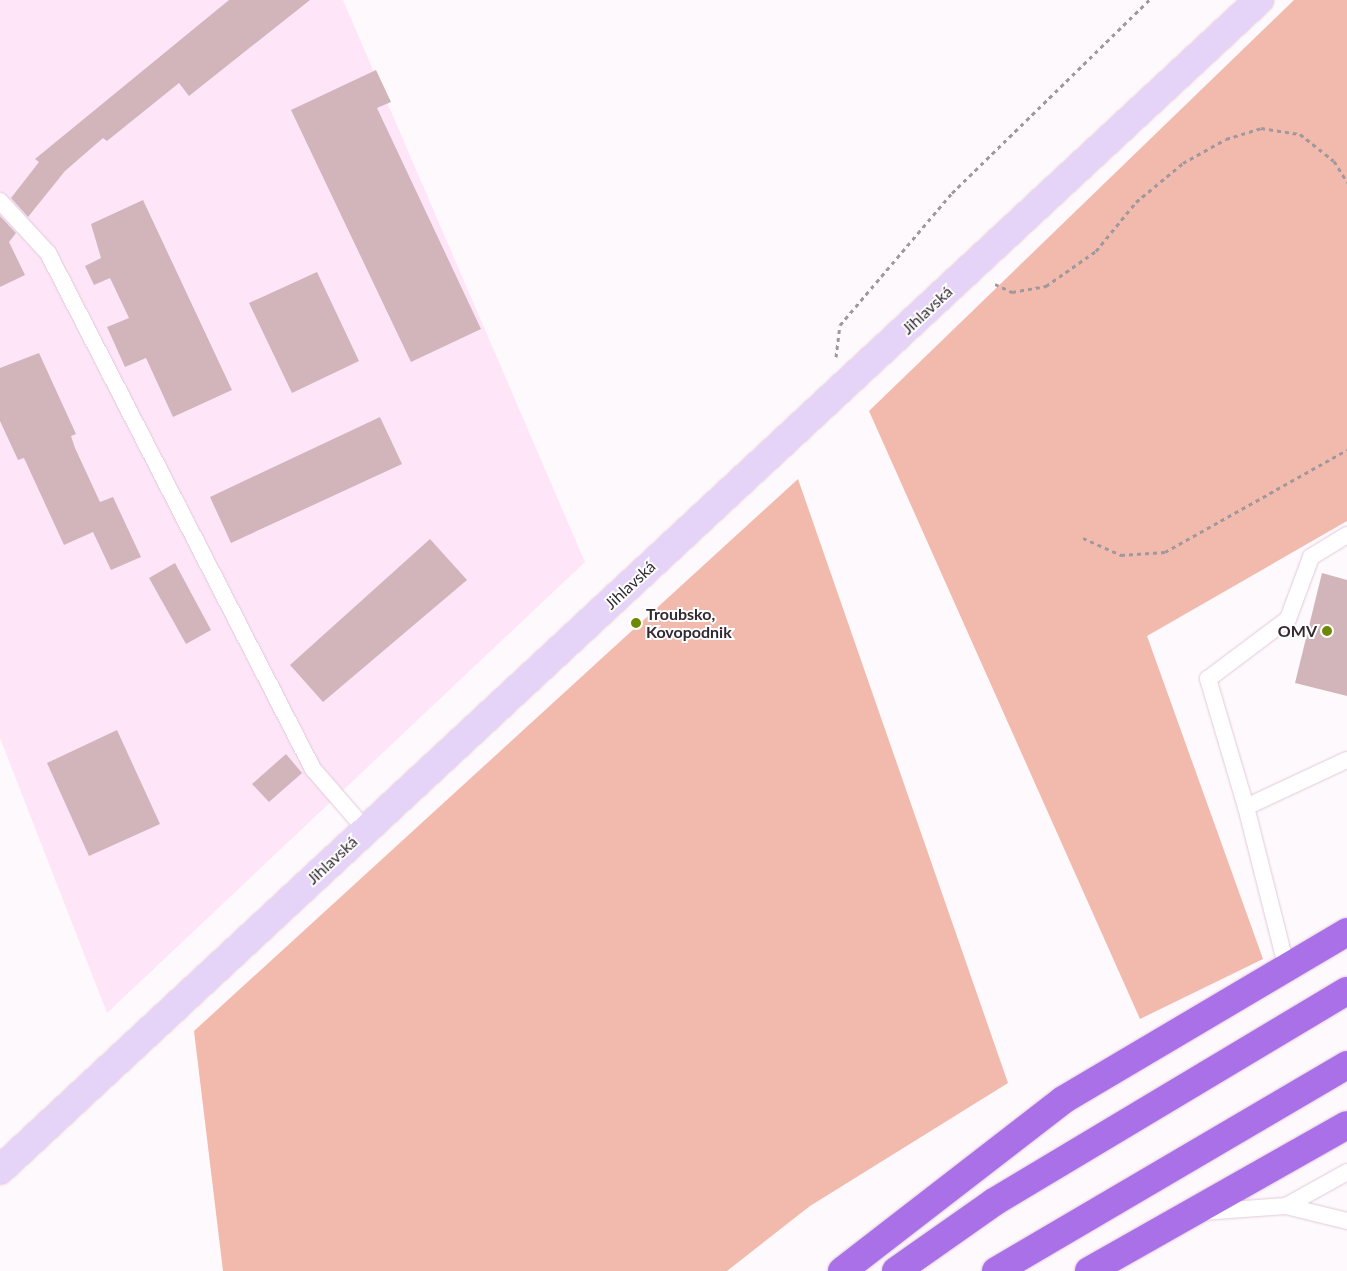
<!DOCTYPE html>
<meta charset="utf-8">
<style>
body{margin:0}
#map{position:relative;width:1347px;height:1271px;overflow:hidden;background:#fef9fc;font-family:Lato,sans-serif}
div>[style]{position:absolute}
.built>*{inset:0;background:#fee6f8}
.green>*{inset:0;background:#f2baad}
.building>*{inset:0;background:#d2b5bb}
.path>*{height:3px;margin-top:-1.5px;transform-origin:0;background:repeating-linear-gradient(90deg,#9f989d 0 4px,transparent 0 8px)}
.roads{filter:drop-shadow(0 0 1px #e1cadc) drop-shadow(0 0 1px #e1cadc)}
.service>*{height:16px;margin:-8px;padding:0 8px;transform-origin:8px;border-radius:8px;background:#fff}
.secondary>*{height:28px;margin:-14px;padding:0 14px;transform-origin:14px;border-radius:14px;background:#e5d4f8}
.motorway>*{height:28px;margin:-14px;padding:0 14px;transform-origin:14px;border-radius:14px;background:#a970e7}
.dots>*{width:14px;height:14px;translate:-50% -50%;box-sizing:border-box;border:2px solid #fff;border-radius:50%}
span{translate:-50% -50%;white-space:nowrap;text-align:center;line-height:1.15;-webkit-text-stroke:4px #fff;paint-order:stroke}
.street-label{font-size:16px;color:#332a31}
.poi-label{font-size:16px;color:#332a31;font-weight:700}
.left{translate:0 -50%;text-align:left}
.right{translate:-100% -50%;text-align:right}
</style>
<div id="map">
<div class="built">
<i style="clip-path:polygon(0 0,343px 0,585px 562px,107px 1013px,0 738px)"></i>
</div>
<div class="green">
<i style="clip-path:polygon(1294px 0,1347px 0,1347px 521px,1147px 636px,1263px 959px,1140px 1019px,869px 411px)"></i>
<i style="clip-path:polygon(798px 479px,1008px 1083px,810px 1206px,727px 1271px,223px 1271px,194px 1031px)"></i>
</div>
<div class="building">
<i style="clip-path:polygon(229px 0,310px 0,189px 96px,179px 83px,107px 141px,103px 138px,65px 171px,28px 217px,11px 198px,39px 162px,35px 159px)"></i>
<i style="clip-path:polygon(376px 70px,391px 102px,377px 108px,481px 329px,411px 362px,291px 110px)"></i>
<i style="clip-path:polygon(143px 200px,232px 390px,173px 417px,146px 358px,125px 367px,107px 327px,129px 318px,110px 278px,94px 285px,85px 266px,101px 258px,91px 224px)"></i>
<i style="clip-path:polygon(0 216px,16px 233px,9px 242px,25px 275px,0 287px)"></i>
<i style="clip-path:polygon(317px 272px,359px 361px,292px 393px,249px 303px)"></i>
<i style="clip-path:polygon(39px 353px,76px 434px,71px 436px,75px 448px,100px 502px,113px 497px,141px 557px,111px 570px,93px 532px,64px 545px,24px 458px,18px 460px,0 421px,0 368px)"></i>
<i style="clip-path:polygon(380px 417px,402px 464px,231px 543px,210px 497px)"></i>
<i style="clip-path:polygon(430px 539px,467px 580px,323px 702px,290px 665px)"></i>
<i style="clip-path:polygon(175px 563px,211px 630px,186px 644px,149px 578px)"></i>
<i style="clip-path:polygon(1322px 573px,1347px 580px,1347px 696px,1295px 683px)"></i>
<i style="clip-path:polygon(117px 730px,160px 824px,89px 856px,47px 763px)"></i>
<i style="clip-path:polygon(286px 754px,302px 773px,269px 802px,252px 784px)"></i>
</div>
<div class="path">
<i style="left:995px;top:284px;width:19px;rotate:25deg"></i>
<i style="left:1012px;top:292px;width:35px;rotate:-10deg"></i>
<i style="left:1046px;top:286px;width:61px;rotate:-35deg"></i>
<i style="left:1096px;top:251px;width:63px;rotate:-50.8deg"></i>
<i style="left:1136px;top:202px;width:61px;rotate:-39.7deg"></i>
<i style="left:1183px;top:163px;width:49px;rotate:-29.2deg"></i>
<i style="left:1226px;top:139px;width:37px;rotate:-17deg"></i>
<i style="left:1261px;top:128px;width:39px;rotate:9deg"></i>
<i style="left:1300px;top:134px;width:43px;rotate:38.5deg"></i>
<i style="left:1334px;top:161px;width:25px;rotate:58deg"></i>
<i style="left:836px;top:357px;width:32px;rotate:-83deg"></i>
<i style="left:840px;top:325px;width:173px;rotate:-49.7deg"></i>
<i style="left:952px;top:193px;width:276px;rotate:-44.4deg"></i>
<i style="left:1083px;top:538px;width:42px;rotate:24.1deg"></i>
<i style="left:1121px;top:555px;width:44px;rotate:-3.9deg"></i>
<i style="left:1165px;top:552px;width:209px;rotate:-29.3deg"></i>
</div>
<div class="roads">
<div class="service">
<i style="left:0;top:201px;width:71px;rotate:47.3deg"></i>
<i style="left:48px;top:253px;width:580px;rotate:62.82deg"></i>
<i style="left:313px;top:769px;width:79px;rotate:49.1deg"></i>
<i style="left:1246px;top:807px;width:134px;rotate:-106.5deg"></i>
<i style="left:1208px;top:679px;width:100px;rotate:-36.9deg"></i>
<i style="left:1288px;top:619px;width:66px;rotate:-69.6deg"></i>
<i style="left:1311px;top:557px;width:42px;rotate:-31.4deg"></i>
<i style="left:1286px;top:965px;width:163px;rotate:-104.2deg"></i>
<i style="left:1246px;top:807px;width:111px;rotate:-25deg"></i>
<i style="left:1286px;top:1206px;width:70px;rotate:-29.1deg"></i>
<i style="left:1202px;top:1212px;width:84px;rotate:-4.1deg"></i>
<i style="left:1286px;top:1206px;width:63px;rotate:13.8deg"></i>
</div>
<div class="secondary">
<i style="left:0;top:1170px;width:1719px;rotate:-42.9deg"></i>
</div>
<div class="motorway">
<i style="left:842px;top:1271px;width:279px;rotate:-37.7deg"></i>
<i style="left:1063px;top:1100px;width:330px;rotate:-30.6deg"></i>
<i style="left:896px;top:1271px;width:120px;rotate:-35.1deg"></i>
<i style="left:994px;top:1202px;width:411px;rotate:-30.9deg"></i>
<i style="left:996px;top:1271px;width:407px;rotate:-30.4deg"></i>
<i style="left:1089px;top:1271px;width:296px;rotate:-29.5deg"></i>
</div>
</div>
<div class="dots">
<i style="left:636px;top:623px;background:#6e8900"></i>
<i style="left:1327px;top:631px;background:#6e8900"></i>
</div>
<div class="street-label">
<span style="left:927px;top:310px;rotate:-43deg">Jihlavská</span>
<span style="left:630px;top:585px;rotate:-43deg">Jihlavská</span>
<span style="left:332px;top:860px;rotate:-43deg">Jihlavská</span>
</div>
<div class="poi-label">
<span class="left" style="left:646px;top:623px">Troubsko,<br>Kovopodnik</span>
<span class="right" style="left:1317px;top:631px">OMV</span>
</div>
</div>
